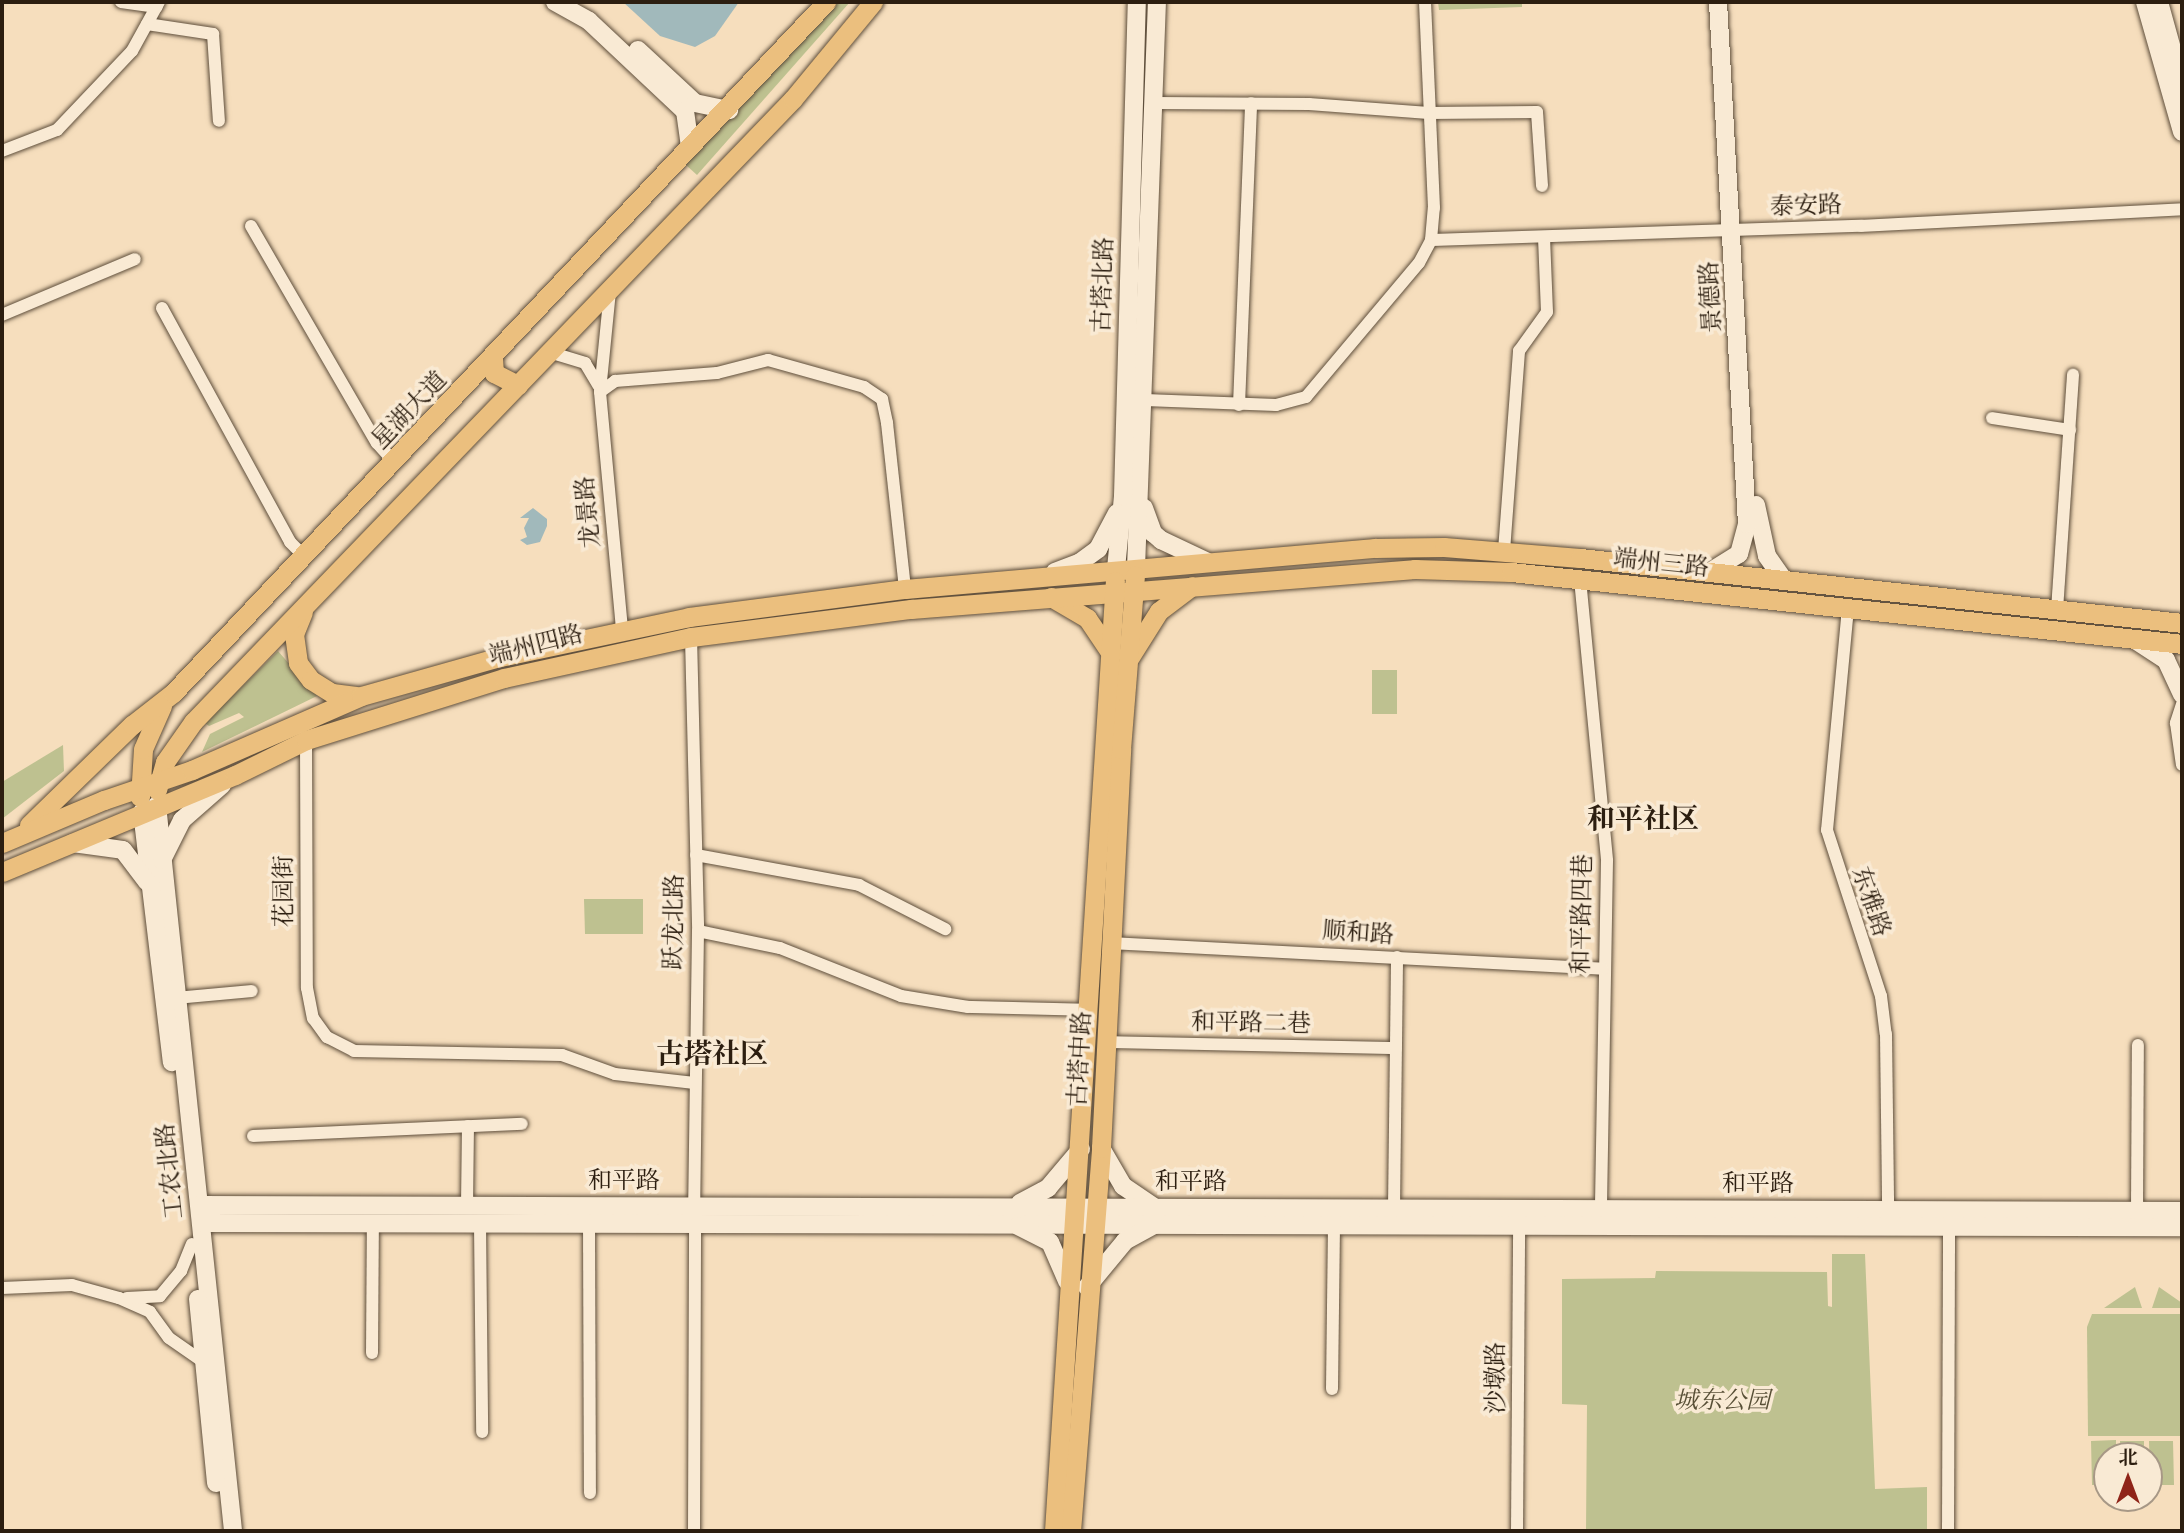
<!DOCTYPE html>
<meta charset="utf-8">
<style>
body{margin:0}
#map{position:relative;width:2184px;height:1533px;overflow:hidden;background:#f6debd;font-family:"Libre Bodoni","Noto Serif SC",serif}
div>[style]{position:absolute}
.green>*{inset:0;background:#bec190}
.water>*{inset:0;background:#a1b9bb}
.roads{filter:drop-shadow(0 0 2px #5e4e3b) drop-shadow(0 0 2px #5e4e3b)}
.street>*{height:12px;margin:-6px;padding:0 6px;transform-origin:6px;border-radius:6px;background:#f9ead4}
.secondary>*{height:18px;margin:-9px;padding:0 9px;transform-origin:9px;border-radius:9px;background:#f9ead4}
.primary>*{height:19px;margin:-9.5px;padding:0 9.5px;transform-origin:9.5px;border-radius:9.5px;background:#ebbf7e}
span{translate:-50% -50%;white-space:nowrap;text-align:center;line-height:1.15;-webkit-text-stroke:7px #f9ead4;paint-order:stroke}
.street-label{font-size:24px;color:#2c1e10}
.park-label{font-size:24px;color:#584f36;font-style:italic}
.quarter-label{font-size:28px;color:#2c1e10;font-weight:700}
.frame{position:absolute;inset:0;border:4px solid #2c1e10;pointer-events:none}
.north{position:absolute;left:2093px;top:1442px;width:70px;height:70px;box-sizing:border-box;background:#f9ead4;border:2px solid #a79886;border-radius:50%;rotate:0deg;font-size:19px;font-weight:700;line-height:28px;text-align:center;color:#2c1e10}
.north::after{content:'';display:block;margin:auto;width:24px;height:32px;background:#8f2418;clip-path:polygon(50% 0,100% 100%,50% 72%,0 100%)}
</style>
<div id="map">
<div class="green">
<i style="clip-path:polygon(830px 2px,850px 2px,697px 175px,686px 165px)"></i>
<i style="clip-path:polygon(1438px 2px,1522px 2px,1522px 7px,1439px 10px)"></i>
<i style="clip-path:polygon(278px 651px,317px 696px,202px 752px,210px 734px,244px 717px,239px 713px,209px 726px,205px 723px)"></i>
<i style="clip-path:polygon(1372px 670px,1397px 670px,1397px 714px,1372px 714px)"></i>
<i style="clip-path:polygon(63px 745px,64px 771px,2px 819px,2px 782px)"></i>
<i style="clip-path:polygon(584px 899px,643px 899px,643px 934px,585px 934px)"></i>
<i style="clip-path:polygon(1832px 1254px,1865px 1254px,1875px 1489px,1927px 1487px,1927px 1531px,1586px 1531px,1587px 1405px,1562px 1404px,1562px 1279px,1655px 1278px,1656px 1271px,1827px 1272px,1828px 1306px,1832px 1307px)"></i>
<i style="clip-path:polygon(2135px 1287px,2142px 1308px,2104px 1308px)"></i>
<i style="clip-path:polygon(2159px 1287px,2182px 1303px,2182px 1308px,2152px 1308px)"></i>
<i style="clip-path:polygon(2092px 1314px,2182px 1314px,2182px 1436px,2088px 1436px,2087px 1327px)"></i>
<i style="clip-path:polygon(2116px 1440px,2116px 1456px,2107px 1456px,2107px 1485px,2092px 1485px,2091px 1441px)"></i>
<i style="clip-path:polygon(2120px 1441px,2144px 1441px,2144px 1456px,2120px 1456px)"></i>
<i style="clip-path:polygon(2149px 1441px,2173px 1441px,2174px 1485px,2150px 1485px)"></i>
</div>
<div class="water">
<i style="clip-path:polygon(623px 2px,739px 2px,715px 36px,695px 47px,660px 36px)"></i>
<i style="clip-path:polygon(533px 508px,547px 519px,547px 526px,540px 542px,527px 545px,520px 540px,527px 537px,524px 528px,529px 518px,520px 518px)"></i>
</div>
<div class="roads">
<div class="street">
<i style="left:121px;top:2px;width:36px;rotate:8deg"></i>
<i style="left:147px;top:24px;width:67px;rotate:8.6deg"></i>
<i style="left:213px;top:34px;width:87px;rotate:86.1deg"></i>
<i style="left:1155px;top:103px;width:154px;rotate:0.4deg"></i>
<i style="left:1309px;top:104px;width:120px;rotate:4.3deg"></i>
<i style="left:1429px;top:113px;width:108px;rotate:-0.5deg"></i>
<i style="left:1537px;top:112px;width:74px;rotate:86.1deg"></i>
<i style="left:2px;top:151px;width:59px;rotate:-20.9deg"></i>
<i style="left:57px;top:130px;width:109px;rotate:-46.5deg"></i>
<i style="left:132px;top:51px;width:56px;rotate:-61.1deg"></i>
<i style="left:251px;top:226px;width:251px;rotate:59.9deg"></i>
<i style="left:377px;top:443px;width:25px;rotate:48deg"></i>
<i style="left:1431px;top:240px;width:430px;rotate:-1.9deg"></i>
<i style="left:1861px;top:226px;width:321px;rotate:-3deg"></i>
<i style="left:610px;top:291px;width:101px;rotate:95.7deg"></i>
<i style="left:600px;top:392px;width:238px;rotate:84.7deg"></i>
<i style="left:162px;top:308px;width:267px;rotate:61.3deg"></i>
<i style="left:290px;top:542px;width:20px;rotate:45deg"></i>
<i style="left:2px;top:315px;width:144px;rotate:-22.8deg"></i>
<i style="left:549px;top:352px;width:38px;rotate:17deg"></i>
<i style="left:585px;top:363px;width:26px;rotate:59deg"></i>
<i style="left:600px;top:392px;width:19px;rotate:-36deg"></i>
<i style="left:615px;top:381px;width:102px;rotate:-4.5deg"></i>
<i style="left:717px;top:373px;width:53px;rotate:-14.3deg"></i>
<i style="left:768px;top:360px;width:100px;rotate:15.7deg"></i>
<i style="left:864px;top:387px;width:22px;rotate:34deg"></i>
<i style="left:882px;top:399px;width:25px;rotate:78deg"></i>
<i style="left:887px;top:423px;width:167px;rotate:83.8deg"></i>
<i style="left:1145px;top:400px;width:131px;rotate:2.2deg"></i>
<i style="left:1276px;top:405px;width:31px;rotate:-15deg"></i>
<i style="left:1306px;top:397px;width:175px;rotate:-49.9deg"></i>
<i style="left:1419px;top:263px;width:26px;rotate:-62deg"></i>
<i style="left:1431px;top:240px;width:32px;rotate:-85deg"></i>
<i style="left:1434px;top:208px;width:206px;rotate:-92.5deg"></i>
<i style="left:1239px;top:405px;width:302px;rotate:-87.7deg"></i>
<i style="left:1992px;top:418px;width:79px;rotate:8.7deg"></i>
<i style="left:1504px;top:551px;width:201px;rotate:-85.7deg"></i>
<i style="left:1519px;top:351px;width:48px;rotate:-54.3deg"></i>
<i style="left:1547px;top:312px;width:75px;rotate:-92.3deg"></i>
<i style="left:1580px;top:579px;width:283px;rotate:84.5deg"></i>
<i style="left:1607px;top:861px;width:348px;rotate:91deg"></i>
<i style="left:1848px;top:608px;width:223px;rotate:95.4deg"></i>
<i style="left:1827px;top:830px;width:175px;rotate:72deg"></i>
<i style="left:1881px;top:996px;width:38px;rotate:83deg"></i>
<i style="left:1886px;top:1034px;width:175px;rotate:89.3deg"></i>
<i style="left:2057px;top:610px;width:236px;rotate:-86.1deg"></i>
<i style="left:691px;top:637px;width:294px;rotate:88.6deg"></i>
<i style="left:698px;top:931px;width:276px;rotate:90.8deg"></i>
<i style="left:2182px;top:704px;width:20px;rotate:108deg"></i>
<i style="left:2176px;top:723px;width:42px;rotate:81.9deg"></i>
<i style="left:306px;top:740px;width:248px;rotate:89.8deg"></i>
<i style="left:307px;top:988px;width:31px;rotate:79deg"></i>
<i style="left:313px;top:1018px;width:24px;rotate:54deg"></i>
<i style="left:327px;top:1037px;width:30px;rotate:27deg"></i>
<i style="left:354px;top:1051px;width:208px;rotate:1.1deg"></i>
<i style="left:562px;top:1055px;width:56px;rotate:19.7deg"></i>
<i style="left:615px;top:1074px;width:80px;rotate:6.5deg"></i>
<i style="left:696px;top:855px;width:166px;rotate:10.4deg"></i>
<i style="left:859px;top:885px;width:97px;rotate:27.1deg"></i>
<i style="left:698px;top:931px;width:84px;rotate:11.7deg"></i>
<i style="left:780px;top:948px;width:130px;rotate:21.6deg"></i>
<i style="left:901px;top:996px;width:68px;rotate:9.3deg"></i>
<i style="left:968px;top:1007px;width:121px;rotate:1.4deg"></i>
<i style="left:1111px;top:943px;width:492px;rotate:3deg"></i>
<i style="left:176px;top:998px;width:76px;rotate:-5.3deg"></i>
<i style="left:1106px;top:1042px;width:290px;rotate:1.2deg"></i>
<i style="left:253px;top:1136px;width:269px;rotate:-2.6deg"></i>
<i style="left:467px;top:1206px;width:80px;rotate:-89.3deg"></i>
<i style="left:1394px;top:1208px;width:251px;rotate:-89.3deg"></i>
<i style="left:2137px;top:1211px;width:166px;rotate:-89.7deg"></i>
<i style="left:480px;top:1224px;width:208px;rotate:89.4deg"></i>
<i style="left:589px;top:1224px;width:269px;rotate:89.8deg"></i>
<i style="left:2px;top:1288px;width:70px;rotate:-2.5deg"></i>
<i style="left:72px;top:1285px;width:49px;rotate:15.5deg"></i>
<i style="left:119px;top:1298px;width:34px;rotate:24deg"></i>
<i style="left:150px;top:1312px;width:32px;rotate:54deg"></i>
<i style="left:169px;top:1338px;width:40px;rotate:34.9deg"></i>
<i style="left:127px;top:1298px;width:33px;rotate:-3deg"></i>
<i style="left:160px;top:1296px;width:33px;rotate:-50deg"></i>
<i style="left:181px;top:1271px;width:29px;rotate:-68deg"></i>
<i style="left:372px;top:1353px;width:129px;rotate:-89.6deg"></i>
<i style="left:1332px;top:1389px;width:165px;rotate:-89.3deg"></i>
<i style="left:694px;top:1531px;width:308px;rotate:-89.8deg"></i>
<i style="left:1517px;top:1531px;width:306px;rotate:-89.6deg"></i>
<i style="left:1948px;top:1531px;width:310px;rotate:-89.8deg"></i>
</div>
<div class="secondary">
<i style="left:555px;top:2px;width:39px;rotate:29deg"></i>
<i style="left:589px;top:21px;width:132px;rotate:43.2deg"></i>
<i style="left:685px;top:111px;width:37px;rotate:82deg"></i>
<i style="left:2145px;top:2px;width:135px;rotate:74.1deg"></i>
<i style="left:2159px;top:2px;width:86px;rotate:74.5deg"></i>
<i style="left:638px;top:50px;width:78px;rotate:42.9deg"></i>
<i style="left:695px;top:103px;width:35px;rotate:12deg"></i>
<i style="left:1756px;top:505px;width:52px;rotate:77.8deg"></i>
<i style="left:1767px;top:556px;width:29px;rotate:55deg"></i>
<i style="left:1144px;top:508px;width:27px;rotate:70deg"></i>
<i style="left:1153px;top:533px;width:11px;rotate:41deg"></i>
<i style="left:1161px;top:540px;width:52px;rotate:25.1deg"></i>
<i style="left:1136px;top:568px;width:566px;rotate:-87.88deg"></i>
<i style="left:1116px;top:569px;width:73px;rotate:-84.5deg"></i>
<i style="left:1123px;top:496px;width:494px;rotate:-88.4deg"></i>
<i style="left:1055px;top:572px;width:26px;rotate:-21deg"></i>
<i style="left:1079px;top:563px;width:24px;rotate:-36deg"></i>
<i style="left:1098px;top:549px;width:41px;rotate:-62.2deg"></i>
<i style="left:1710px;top:572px;width:34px;rotate:-32deg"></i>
<i style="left:1739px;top:554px;width:31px;rotate:-75deg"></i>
<i style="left:1747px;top:524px;width:523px;rotate:-93.18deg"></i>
<i style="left:2135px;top:640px;width:37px;rotate:33deg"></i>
<i style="left:2166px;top:660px;width:38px;rotate:65deg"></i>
<i style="left:157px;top:805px;width:730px;rotate:84.02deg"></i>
<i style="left:142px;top:812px;width:252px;rotate:83.2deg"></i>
<i style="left:73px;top:843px;width:50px;rotate:8deg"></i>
<i style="left:123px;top:850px;width:40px;rotate:53deg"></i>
<i style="left:162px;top:860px;width:45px;rotate:-63.4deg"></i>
<i style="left:182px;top:820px;width:53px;rotate:-41.2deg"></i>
<i style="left:1101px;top:1148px;width:44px;rotate:59.9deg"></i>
<i style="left:1123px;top:1186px;width:36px;rotate:34deg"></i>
<i style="left:1020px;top:1203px;width:32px;rotate:-28deg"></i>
<i style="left:1048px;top:1188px;width:51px;rotate:-49.8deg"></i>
<i style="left:200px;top:1205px;width:1982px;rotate:0.17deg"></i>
<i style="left:202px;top:1223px;width:1980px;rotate:0.12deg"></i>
<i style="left:1018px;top:1226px;width:36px;rotate:27deg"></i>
<i style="left:1050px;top:1242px;width:43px;rotate:66.4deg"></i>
<i style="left:1087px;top:1287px;width:60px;rotate:-50.4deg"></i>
<i style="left:1125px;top:1241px;width:35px;rotate:-29deg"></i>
<i style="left:198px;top:1299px;width:185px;rotate:84.4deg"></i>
</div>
<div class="primary">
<i style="left:493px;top:359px;width:14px;rotate:86deg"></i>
<i style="left:494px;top:373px;width:27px;rotate:27deg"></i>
<i style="left:1051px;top:597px;width:42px;rotate:30.3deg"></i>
<i style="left:1087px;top:618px;width:40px;rotate:56deg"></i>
<i style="left:303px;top:612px;width:24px;rotate:112deg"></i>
<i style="left:294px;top:634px;width:29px;rotate:82deg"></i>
<i style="left:298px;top:663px;width:21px;rotate:53deg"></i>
<i style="left:311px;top:680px;width:25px;rotate:32deg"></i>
<i style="left:332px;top:693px;width:24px;rotate:7deg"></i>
<i style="left:1130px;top:657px;width:54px;rotate:-57.8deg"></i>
<i style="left:1159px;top:611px;width:41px;rotate:-37.1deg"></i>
<i style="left:157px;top:790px;width:29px;rotate:-74deg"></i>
<i style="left:165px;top:762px;width:49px;rotate:-55deg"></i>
<i style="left:193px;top:722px;width:865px;rotate:-46.08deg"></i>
<i style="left:793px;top:99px;width:126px;rotate:-50.5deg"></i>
<i style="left:140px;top:797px;width:48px;rotate:-86.4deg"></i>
<i style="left:143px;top:749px;width:47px;rotate:-66.2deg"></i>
<i style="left:29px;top:825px;width:144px;rotate:-44.2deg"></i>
<i style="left:132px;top:725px;width:52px;rotate:-38deg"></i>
<i style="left:173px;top:693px;width:951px;rotate:-46.62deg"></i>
<i style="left:2px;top:843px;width:111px;rotate:-22.9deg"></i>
<i style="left:104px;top:800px;width:93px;rotate:-18.8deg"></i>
<i style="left:192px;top:770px;width:184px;rotate:-23.6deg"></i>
<i style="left:361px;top:696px;width:144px;rotate:-15.7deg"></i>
<i style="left:500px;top:657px;width:193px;rotate:-11.9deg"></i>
<i style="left:689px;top:617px;width:218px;rotate:-7.4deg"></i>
<i style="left:905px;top:589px;width:472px;rotate:-5deg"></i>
<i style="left:1375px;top:548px;width:69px;rotate:-0.8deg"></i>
<i style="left:1444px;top:547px;width:136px;rotate:4.6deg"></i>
<i style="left:1580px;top:558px;width:605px;rotate:6.16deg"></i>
<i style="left:2px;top:872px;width:252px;rotate:-22.6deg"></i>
<i style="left:235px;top:775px;width:79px;rotate:-26.2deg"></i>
<i style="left:306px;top:740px;width:207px;rotate:-17.4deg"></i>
<i style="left:504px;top:678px;width:191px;rotate:-12.4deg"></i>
<i style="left:691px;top:637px;width:222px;rotate:-7.3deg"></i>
<i style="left:911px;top:609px;width:506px;rotate:-4.54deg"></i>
<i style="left:1415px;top:569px;width:96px;rotate:1.8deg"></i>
<i style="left:1511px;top:572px;width:675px;rotate:6.12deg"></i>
<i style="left:1054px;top:1531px;width:952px;rotate:-86.33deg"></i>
<i style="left:1071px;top:1531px;width:384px;rotate:-85.5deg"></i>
<i style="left:1101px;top:1148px;width:400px;rotate:-87.1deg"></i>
<i style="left:1121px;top:749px;width:174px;rotate:-85.4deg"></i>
</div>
</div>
<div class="street-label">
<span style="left:1806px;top:207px;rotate:-2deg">泰安路</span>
<span style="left:1104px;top:285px;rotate:-88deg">古塔北路</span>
<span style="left:1712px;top:297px;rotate:-93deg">景德路</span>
<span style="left:410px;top:411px;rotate:-46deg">星湖大道</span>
<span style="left:589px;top:512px;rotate:-95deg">龙景路</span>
<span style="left:1661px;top:564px;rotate:6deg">端州三路</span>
<span style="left:536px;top:646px;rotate:-14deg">端州四路</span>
<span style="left:285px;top:891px;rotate:-90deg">花园街</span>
<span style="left:1870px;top:902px;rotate:71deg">东雅路</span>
<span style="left:1583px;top:914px;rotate:-89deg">和平路四巷</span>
<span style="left:675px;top:922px;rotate:-89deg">跃龙北路</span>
<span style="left:1358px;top:934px;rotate:4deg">顺和路</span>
<span style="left:1251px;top:1024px;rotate:1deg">和平路二巷</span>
<span style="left:1081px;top:1059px;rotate:-87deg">古塔中路</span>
<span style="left:171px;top:1171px;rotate:-96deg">工农北路</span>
<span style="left:624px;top:1182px">和平路</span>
<span style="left:1191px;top:1183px">和平路</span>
<span style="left:1758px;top:1185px">和平路</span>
<span style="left:1497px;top:1378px;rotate:-90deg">沙墩路</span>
</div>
<div class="park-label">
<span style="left:1722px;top:1402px">城东公园</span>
</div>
<div class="quarter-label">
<span style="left:1643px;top:820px">和平社区</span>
<span style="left:712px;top:1055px">古塔社区</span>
</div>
<div class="frame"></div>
<div class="north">北</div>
</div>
